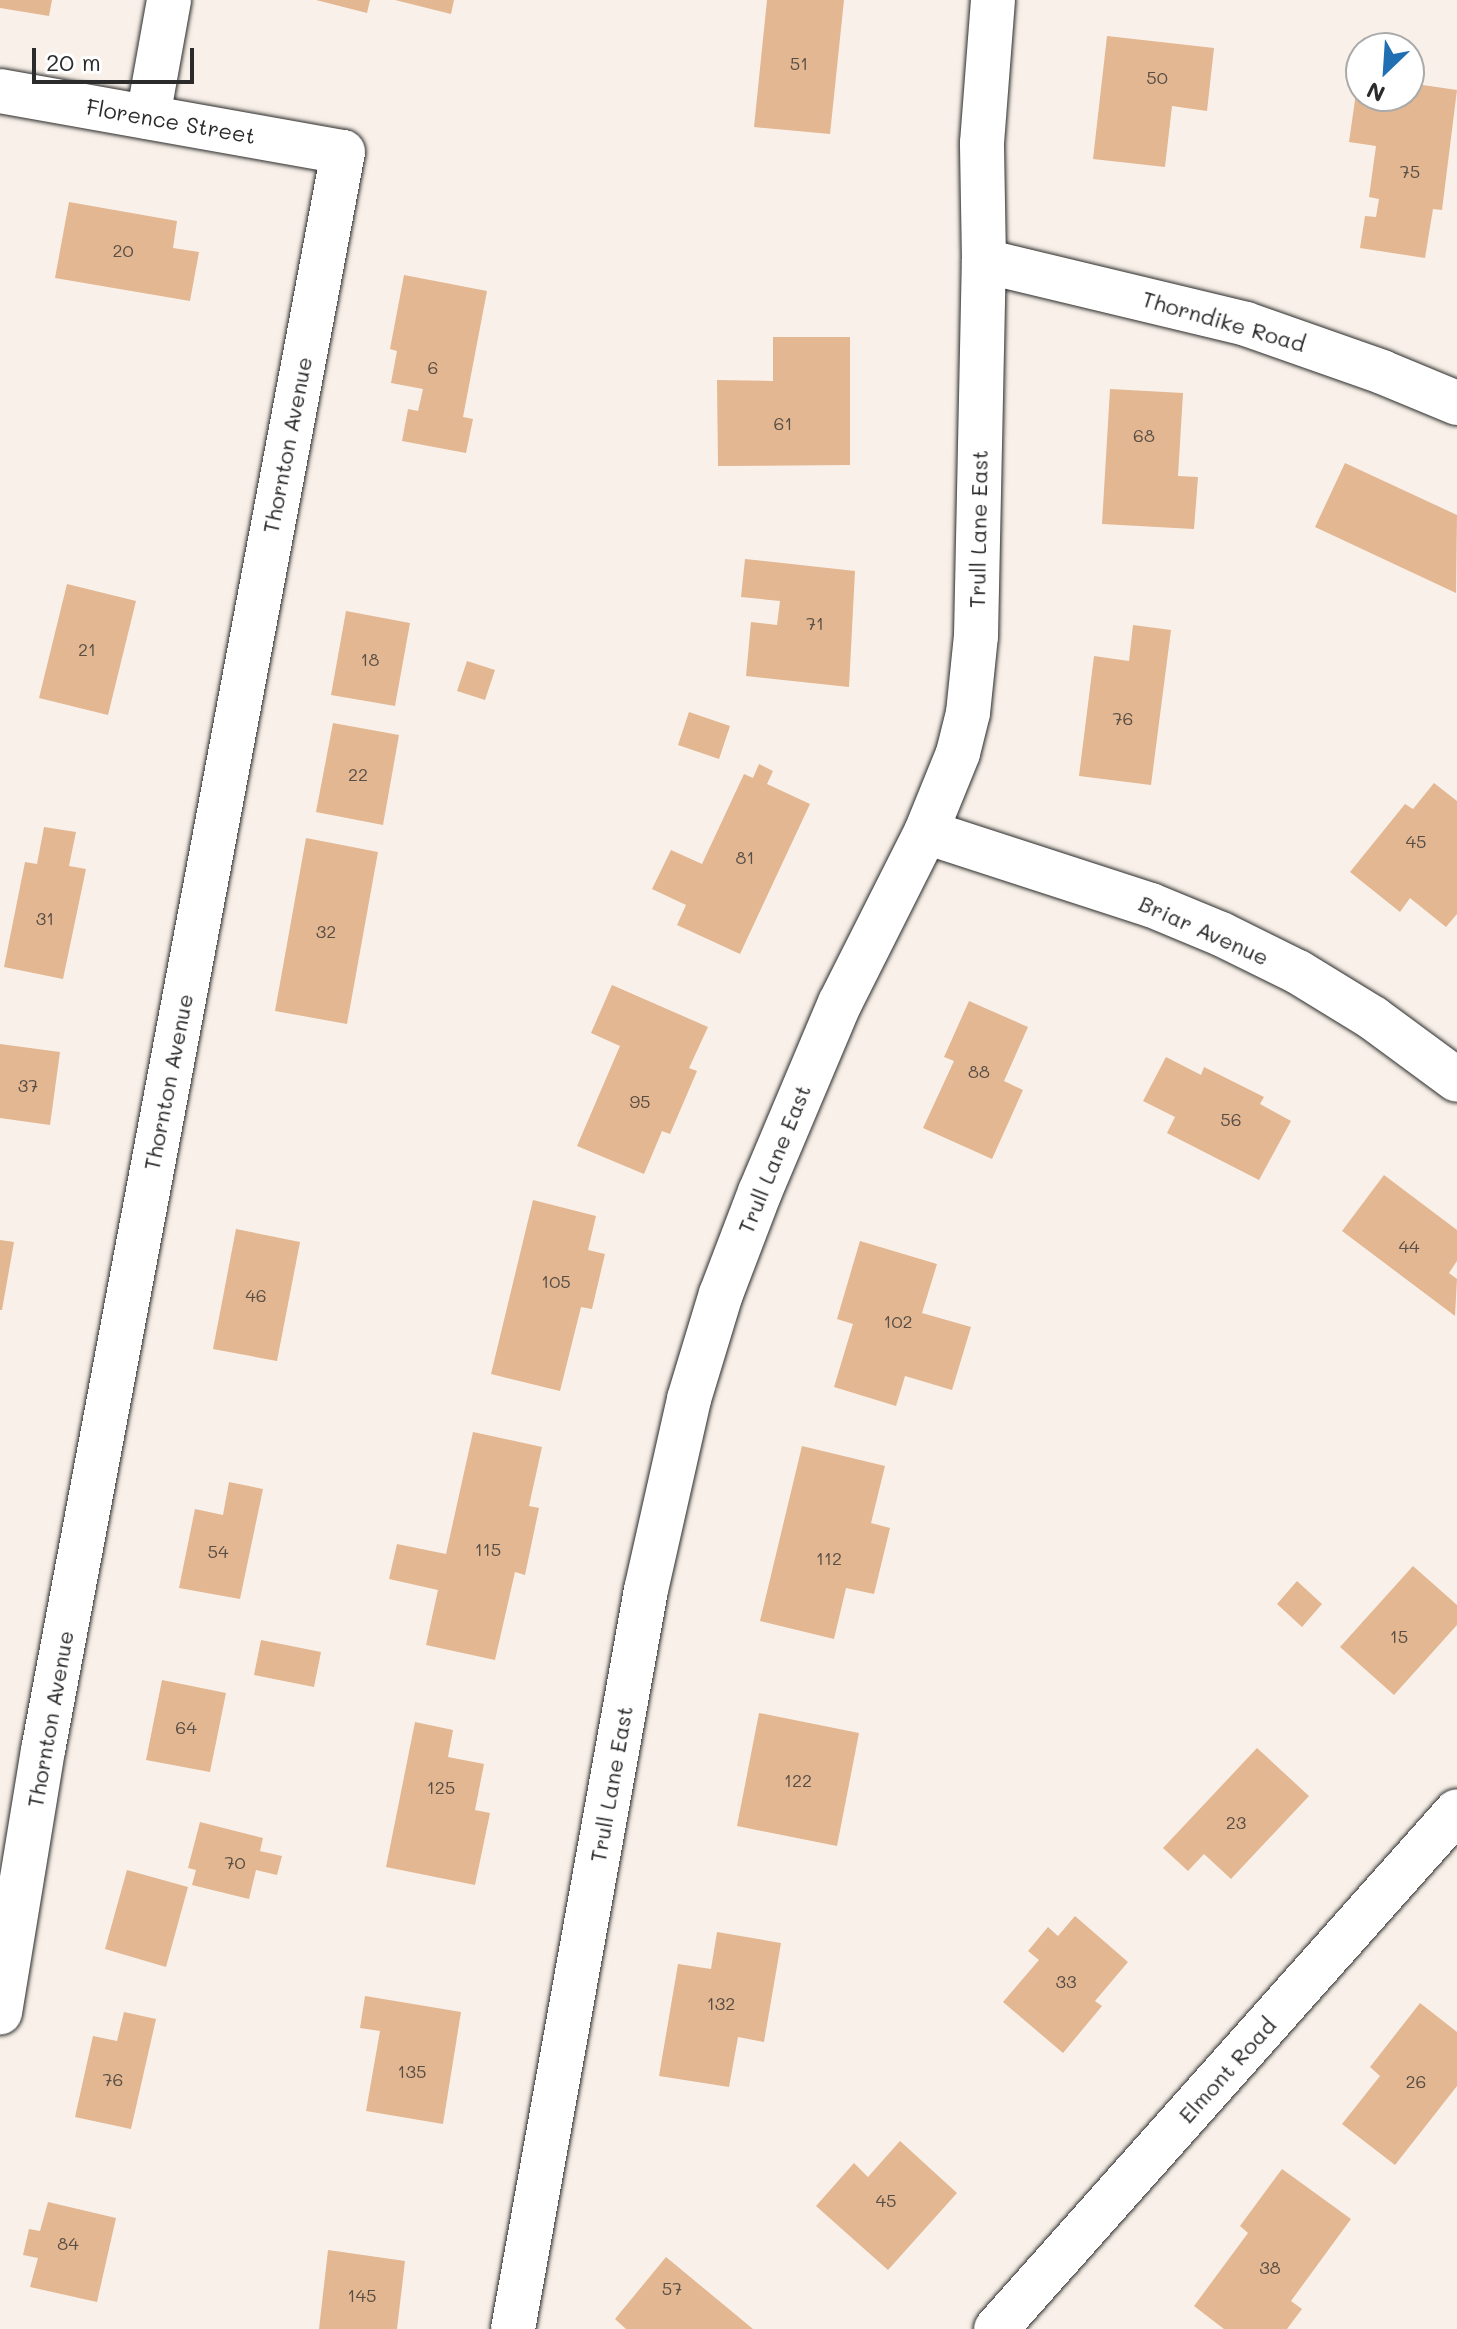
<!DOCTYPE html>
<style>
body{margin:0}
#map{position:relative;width:1457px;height:2329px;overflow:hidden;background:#f9f1e9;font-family:Mali,sans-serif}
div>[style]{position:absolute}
.building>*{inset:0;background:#e2b792}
.roads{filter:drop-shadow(0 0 2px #2b2b2b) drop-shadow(0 0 2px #2b2b2b)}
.minor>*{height:44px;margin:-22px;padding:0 22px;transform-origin:22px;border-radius:22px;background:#fff}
span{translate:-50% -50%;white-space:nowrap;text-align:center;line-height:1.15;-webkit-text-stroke:7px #fff;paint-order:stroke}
.number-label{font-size:18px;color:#594e45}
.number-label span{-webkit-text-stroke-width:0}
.street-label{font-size:22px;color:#2b2b2b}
.north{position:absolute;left:1345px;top:32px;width:80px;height:80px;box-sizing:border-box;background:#fff;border:2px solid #aaa;border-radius:50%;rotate:205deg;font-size:22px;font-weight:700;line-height:32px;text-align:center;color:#2b2b2b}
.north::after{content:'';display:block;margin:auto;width:28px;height:36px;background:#1f6fb2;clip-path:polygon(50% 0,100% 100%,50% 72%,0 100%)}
.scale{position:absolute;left:32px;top:48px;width:162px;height:36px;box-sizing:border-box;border:4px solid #2b2b2b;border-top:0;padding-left:10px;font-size:24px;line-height:28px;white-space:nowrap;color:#2b2b2b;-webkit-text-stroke:6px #fff;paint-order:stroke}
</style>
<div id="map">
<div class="building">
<i style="clip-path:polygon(0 0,52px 0,49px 16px,0 8px)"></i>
<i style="clip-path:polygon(316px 0,370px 0,367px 13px)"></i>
<i style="clip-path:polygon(395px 0,454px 0,451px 14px)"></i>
<i style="clip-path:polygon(767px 0,844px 0,830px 134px,754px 127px)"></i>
<i style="clip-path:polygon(1107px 36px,1214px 48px,1207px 111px,1172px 106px,1165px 167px,1093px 159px)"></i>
<i style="clip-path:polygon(1409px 83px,1457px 90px,1442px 210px,1433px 209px,1425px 258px,1360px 248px,1365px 216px,1376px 217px,1379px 199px,1369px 197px,1376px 146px,1349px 142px,1357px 86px,1361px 86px,1361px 96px,1409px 96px)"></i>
<i style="clip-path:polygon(69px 202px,177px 221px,173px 248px,199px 252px,190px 301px,55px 278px)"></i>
<i style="clip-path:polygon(404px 275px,487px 291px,463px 417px,473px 419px,466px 453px,402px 441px,408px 409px,418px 411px,423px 389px,391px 383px,397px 351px,390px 349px)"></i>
<i style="clip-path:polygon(773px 337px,850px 337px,850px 465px,718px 466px,717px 380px,773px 381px)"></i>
<i style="clip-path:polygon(1110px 389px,1183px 393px,1178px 476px,1198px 477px,1194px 529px,1102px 524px)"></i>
<i style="clip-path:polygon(1345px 463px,1457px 515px,1456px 593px,1315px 527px)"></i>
<i style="clip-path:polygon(745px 559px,855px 571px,849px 687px,746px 676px,751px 622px,777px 625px,780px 601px,741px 597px)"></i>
<i style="clip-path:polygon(67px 584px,136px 601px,108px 715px,39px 698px)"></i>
<i style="clip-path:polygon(346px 611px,410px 623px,395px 706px,331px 695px)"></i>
<i style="clip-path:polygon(1133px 625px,1171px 630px,1151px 785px,1079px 776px,1094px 656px,1129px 661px)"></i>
<i style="clip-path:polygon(467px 661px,495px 670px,485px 700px,457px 691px)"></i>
<i style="clip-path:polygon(689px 712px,730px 726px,719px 759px,678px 745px)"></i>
<i style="clip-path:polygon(333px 723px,399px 735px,383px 825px,316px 812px)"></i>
<i style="clip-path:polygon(759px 764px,773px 771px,767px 784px,810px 804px,740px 954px,677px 925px,686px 905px,652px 889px,671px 850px,702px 864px,744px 774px,753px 778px)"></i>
<i style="clip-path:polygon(1434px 783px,1457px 801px,1457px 914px,1446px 927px,1410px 898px,1400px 912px,1350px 872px,1405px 804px,1413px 809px)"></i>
<i style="clip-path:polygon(44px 827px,76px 832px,69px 866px,86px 869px,63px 979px,4px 967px,25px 862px,37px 864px)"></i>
<i style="clip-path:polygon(306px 838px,378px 852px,347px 1024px,275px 1011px)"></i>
<i style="clip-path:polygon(612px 985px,708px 1027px,689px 1068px,697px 1071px,670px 1134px,662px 1131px,644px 1174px,577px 1146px,620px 1046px,591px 1033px)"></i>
<i style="clip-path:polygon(969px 1001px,1028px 1027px,1004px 1081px,1023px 1090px,992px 1159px,923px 1128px,954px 1061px,944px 1057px)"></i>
<i style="clip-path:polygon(0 1044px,60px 1052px,50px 1125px,0 1118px)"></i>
<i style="clip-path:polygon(1166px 1057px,1201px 1075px,1204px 1067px,1264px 1097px,1260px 1104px,1291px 1121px,1259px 1180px,1167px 1133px,1175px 1117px,1143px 1101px)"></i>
<i style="clip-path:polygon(1384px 1175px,1457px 1230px,1457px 1261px,1449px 1273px,1457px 1279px,1455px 1316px,1342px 1231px)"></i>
<i style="clip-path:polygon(533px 1200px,596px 1216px,588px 1250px,605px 1254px,592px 1309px,581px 1307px,560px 1391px,491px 1374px)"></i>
<i style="clip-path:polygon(236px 1229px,300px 1242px,277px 1361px,213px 1349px)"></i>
<i style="clip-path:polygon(0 1240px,14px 1242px,2px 1310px,0 1310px)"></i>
<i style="clip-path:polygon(860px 1241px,937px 1264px,922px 1313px,971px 1327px,952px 1390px,905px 1376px,896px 1406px,834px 1387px,853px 1324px,837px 1319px)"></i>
<i style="clip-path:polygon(473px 1432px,542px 1447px,529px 1506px,539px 1508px,525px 1575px,515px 1572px,495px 1660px,426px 1645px,438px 1590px,389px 1579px,397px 1544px,446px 1554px)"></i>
<i style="clip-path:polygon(802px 1446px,885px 1466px,871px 1523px,890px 1528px,874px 1594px,846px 1588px,834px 1639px,760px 1621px)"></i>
<i style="clip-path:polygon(229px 1482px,263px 1489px,240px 1599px,179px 1588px,195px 1509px,223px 1515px)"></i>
<i style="clip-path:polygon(1413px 1566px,1457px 1605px,1457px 1625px,1394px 1695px,1340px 1647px)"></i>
<i style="clip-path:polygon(1297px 1581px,1322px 1604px,1302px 1627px,1277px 1604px)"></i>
<i style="clip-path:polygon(261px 1640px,321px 1652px,314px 1687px,254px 1675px)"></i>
<i style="clip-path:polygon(162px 1680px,226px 1693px,210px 1772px,146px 1760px)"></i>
<i style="clip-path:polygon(759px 1713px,859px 1733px,837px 1846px,737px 1826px)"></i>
<i style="clip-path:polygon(415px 1722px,453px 1730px,448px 1757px,484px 1764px,475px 1810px,490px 1813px,475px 1885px,386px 1867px)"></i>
<i style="clip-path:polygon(1257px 1748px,1309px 1796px,1231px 1879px,1204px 1854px,1188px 1871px,1163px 1848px)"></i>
<i style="clip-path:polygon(200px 1822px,263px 1838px,260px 1851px,282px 1856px,277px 1875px,256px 1870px,249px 1899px,192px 1885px,196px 1870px,188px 1868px)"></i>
<i style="clip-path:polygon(127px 1870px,188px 1887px,166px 1967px,105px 1949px)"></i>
<i style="clip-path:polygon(1075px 1916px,1128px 1962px,1095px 2001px,1102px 2006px,1063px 2053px,1003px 2002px,1039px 1960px,1028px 1951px,1048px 1927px,1058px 1936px)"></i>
<i style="clip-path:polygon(717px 1932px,781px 1943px,764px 2042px,738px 2037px,729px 2087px,659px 2076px,678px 1964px,711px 1969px)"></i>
<i style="clip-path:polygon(365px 1996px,461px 2012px,443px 2124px,366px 2111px,380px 2031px,360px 2028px)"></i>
<i style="clip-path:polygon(1420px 2003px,1457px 2032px,1457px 2086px,1395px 2165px,1342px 2124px,1380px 2076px,1370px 2067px)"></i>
<i style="clip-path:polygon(124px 2012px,156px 2019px,131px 2129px,75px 2117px,93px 2036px,117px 2041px)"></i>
<i style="clip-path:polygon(900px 2141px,957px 2193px,888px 2270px,816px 2206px,854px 2163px,868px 2177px)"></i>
<i style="clip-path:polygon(1282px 2169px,1351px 2219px,1291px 2301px,1302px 2309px,1287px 2329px,1224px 2329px,1194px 2306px,1248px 2233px,1240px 2226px)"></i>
<i style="clip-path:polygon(48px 2202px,116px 2218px,97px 2302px,30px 2287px,38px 2258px,23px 2255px,29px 2229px,40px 2231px)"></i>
<i style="clip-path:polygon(328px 2250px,405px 2261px,397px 2329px,319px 2329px)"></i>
<i style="clip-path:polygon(666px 2257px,753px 2329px,626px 2329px,615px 2319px)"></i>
</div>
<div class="roads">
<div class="minor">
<i style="left:0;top:91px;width:348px;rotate:10.1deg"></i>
<i style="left:343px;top:152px;width:1626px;rotate:100.63deg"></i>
<i style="left:43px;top:1750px;width:266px;rotate:99.3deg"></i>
<i style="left:148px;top:117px;width:119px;rotate:-79.8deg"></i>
<i style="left:984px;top:261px;width:269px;rotate:13.5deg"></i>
<i style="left:1246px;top:324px;width:144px;rotate:19.4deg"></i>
<i style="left:1382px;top:372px;width:81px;rotate:22.5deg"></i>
<i style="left:926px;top:832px;width:237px;rotate:18deg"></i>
<i style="left:1151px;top:905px;width:76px;rotate:22.5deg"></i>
<i style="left:1221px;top:934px;width:86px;rotate:26.3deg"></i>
<i style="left:1298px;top:972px;width:88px;rotate:31.5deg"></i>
<i style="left:1373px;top:1018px;width:104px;rotate:36.4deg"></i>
<i style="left:513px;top:2329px;width:751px;rotate:-79.8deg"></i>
<i style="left:646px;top:1590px;width:196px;rotate:-77.3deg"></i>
<i style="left:689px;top:1399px;width:110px;rotate:-73.1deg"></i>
<i style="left:721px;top:1294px;width:109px;rotate:-69.1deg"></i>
<i style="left:760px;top:1192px;width:205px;rotate:-67.1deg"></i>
<i style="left:840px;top:1003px;width:191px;rotate:-63.3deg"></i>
<i style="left:926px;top:832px;width:85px;rotate:-67.9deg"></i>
<i style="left:958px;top:753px;width:41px;rotate:-76deg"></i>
<i style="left:968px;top:713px;width:77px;rotate:-84.1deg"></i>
<i style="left:976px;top:636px;width:375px;rotate:-88.8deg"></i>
<i style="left:984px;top:261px;width:118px;rotate:-91deg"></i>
<i style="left:982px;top:143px;width:143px;rotate:-85.6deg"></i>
<i style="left:996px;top:2329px;width:693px;rotate:-48.33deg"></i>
</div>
</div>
<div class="number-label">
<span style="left:799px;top:63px">51</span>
<span style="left:1157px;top:77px">50</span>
<span style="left:1410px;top:171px">75</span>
<span style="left:123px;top:250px">20</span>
<span style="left:433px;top:367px">6</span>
<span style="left:783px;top:423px">61</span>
<span style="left:1144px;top:435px">68</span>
<span style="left:815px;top:623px">71</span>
<span style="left:87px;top:649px">21</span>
<span style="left:370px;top:659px">18</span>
<span style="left:1123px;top:718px">76</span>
<span style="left:358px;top:774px">22</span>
<span style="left:1416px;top:841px">45</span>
<span style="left:745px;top:857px">81</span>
<span style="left:45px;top:918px">31</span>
<span style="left:326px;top:931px">32</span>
<span style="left:979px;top:1071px">88</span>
<span style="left:28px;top:1085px">37</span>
<span style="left:640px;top:1101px">95</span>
<span style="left:1231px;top:1119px">56</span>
<span style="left:1409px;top:1246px">44</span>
<span style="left:556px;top:1281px">105</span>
<span style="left:256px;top:1295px">46</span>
<span style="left:898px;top:1321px">102</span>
<span style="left:488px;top:1549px">115</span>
<span style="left:218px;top:1551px">54</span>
<span style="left:829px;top:1558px">112</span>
<span style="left:1399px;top:1636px">15</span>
<span style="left:186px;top:1727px">64</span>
<span style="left:798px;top:1780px">122</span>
<span style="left:441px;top:1787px">125</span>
<span style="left:1236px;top:1822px">23</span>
<span style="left:235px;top:1862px">70</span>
<span style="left:1066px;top:1981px">33</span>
<span style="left:721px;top:2003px">132</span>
<span style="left:412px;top:2071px">135</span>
<span style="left:113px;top:2079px">76</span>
<span style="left:1416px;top:2081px">26</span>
<span style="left:886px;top:2200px">45</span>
<span style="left:68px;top:2243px">84</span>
<span style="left:1270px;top:2267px">38</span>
<span style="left:672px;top:2288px">57</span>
<span style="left:362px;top:2295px">145</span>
</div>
<div class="street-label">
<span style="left:171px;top:121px;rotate:10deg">Florence Street</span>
<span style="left:1224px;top:321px;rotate:16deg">Thorndike Road</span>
<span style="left:287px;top:445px;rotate:-79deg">Thornton Avenue</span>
<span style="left:978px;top:529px;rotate:-89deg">Trull Lane East</span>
<span style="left:1204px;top:930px;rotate:24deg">Briar Avenue</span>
<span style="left:168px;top:1082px;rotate:-79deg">Thornton Avenue</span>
<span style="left:774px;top:1159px;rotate:-68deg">Trull Lane East</span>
<span style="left:50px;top:1719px;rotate:-80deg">Thornton Avenue</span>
<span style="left:611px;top:1784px;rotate:-80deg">Trull Lane East</span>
<span style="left:1227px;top:2070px;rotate:-48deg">Elmont Road</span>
</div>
<div class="north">N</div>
<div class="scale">20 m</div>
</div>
